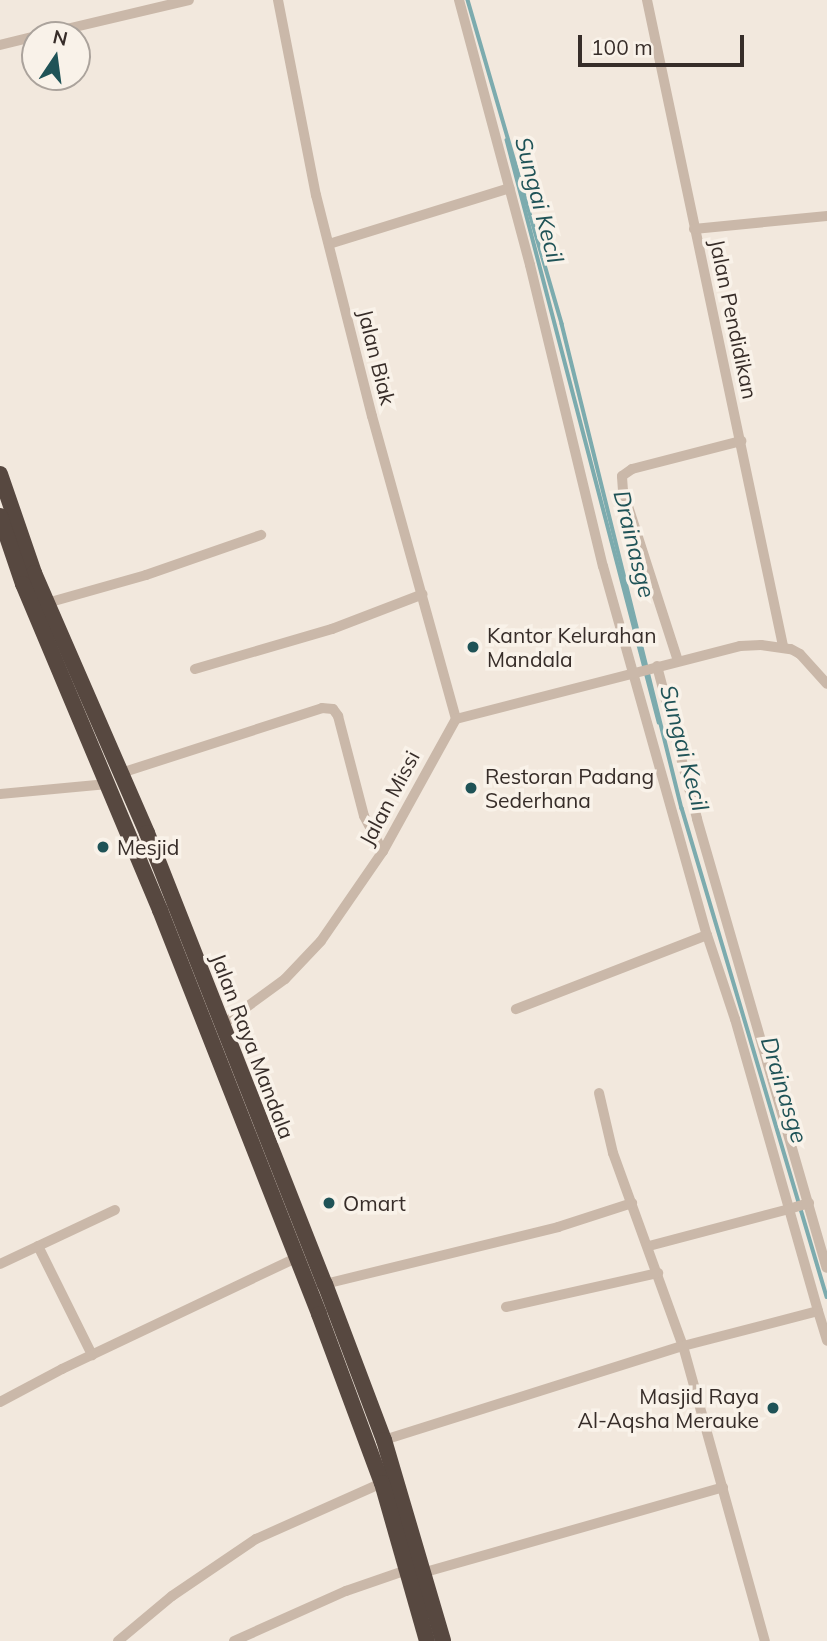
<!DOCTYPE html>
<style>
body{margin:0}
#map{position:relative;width:827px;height:1641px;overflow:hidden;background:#f2e8dd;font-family:Mulish,sans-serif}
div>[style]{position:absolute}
.stream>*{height:3.5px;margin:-1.75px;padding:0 1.75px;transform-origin:1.75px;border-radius:1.75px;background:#7cabae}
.minor>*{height:10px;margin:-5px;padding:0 5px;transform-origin:5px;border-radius:5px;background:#cab8a9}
.highway>*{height:16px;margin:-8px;padding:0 8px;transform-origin:8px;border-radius:8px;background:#574840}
.dots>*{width:19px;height:19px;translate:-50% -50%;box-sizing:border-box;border:4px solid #f9f2e9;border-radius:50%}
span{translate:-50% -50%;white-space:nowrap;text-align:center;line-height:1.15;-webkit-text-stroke:7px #f9f2e9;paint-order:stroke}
.street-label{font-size:21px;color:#372d29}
.poi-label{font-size:21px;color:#372d29}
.left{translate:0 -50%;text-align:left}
.right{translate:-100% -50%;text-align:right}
.water-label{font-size:23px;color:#1f5357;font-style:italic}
.north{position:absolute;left:21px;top:21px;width:70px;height:70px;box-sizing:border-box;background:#f9f2e9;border:2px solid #aba39c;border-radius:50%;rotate:13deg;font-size:19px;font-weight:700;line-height:28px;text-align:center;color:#372d29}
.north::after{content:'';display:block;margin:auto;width:24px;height:32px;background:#1f5357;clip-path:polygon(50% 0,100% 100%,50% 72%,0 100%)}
.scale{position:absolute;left:578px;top:35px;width:166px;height:32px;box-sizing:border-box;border:4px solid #372d29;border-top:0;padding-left:9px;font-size:21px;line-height:24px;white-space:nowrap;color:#372d29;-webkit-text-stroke:5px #f9f2e9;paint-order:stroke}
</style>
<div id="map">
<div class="stream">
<i style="left:468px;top:0;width:337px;rotate:73.8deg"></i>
<i style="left:562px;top:324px;width:499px;rotate:76.1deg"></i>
<i style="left:682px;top:808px;width:510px;rotate:73.48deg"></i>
<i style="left:507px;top:140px;width:602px;rotate:75.36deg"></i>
</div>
<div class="minor">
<i style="left:278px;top:0;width:199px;rotate:79deg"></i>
<i style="left:316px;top:195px;width:228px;rotate:75.8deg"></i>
<i style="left:372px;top:416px;width:314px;rotate:74.5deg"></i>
<i style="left:459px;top:0;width:274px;rotate:75deg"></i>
<i style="left:530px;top:265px;width:310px;rotate:76.4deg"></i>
<i style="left:603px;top:566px;width:383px;rotate:74.3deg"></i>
<i style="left:707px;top:935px;width:205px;rotate:158.8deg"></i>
<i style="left:647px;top:0;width:660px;rotate:78.11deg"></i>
<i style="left:41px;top:35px;width:152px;rotate:-13.3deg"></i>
<i style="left:0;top:45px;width:36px;rotate:-14deg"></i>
<i style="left:694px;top:229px;width:134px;rotate:-5.6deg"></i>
<i style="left:329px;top:244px;width:189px;rotate:-17.2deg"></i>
<i style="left:47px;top:603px;width:103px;rotate:-15.8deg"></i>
<i style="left:146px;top:575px;width:122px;rotate:-19.2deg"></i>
<i style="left:678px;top:661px;width:179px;rotate:-107.9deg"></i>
<i style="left:623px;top:491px;width:15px;rotate:-94deg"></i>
<i style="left:622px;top:476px;width:12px;rotate:-35deg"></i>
<i style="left:632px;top:469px;width:113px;rotate:-14.4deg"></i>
<i style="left:657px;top:666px;width:158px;rotate:75.3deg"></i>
<i style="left:697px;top:819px;width:467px;rotate:73.9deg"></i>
<i style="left:195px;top:669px;width:143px;rotate:-16.3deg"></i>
<i style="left:332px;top:629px;width:97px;rotate:-21deg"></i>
<i style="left:121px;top:773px;width:211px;rotate:-17.9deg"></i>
<i style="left:322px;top:708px;width:11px;rotate:5deg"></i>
<i style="left:333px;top:709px;width:9px;rotate:54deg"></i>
<i style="left:338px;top:716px;width:103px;rotate:75.4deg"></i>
<i style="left:364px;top:816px;width:40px;rotate:62deg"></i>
<i style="left:0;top:794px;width:108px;rotate:-5.3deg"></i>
<i style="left:707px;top:935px;width:89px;rotate:71.6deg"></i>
<i style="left:735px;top:1019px;width:198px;rotate:74.1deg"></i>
<i style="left:789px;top:1209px;width:21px;rotate:-17deg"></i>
<i style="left:222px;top:1025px;width:78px;rotate:-36.1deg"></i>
<i style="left:285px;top:979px;width:52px;rotate:-46.5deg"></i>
<i style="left:321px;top:941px;width:109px;rotate:-55.4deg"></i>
<i style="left:383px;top:851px;width:151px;rotate:-61.1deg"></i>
<i style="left:456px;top:719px;width:293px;rotate:-14.4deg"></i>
<i style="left:740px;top:646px;width:21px;rotate:-3deg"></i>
<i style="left:761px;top:645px;width:30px;rotate:8deg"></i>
<i style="left:791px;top:649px;width:10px;rotate:29deg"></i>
<i style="left:800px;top:654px;width:40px;rotate:48deg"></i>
<i style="left:599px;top:1093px;width:62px;rotate:76.9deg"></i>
<i style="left:613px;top:1153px;width:205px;rotate:70.1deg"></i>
<i style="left:683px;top:1346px;width:306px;rotate:74.5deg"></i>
<i style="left:38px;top:1246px;width:122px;rotate:63.6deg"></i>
<i style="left:649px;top:1246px;width:145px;rotate:-14.8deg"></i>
<i style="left:789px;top:1209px;width:106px;rotate:74.1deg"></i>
<i style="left:0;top:1264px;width:127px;rotate:-25.2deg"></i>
<i style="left:325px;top:1284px;width:240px;rotate:-13.7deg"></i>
<i style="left:558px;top:1227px;width:78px;rotate:-18deg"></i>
<i style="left:506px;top:1307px;width:156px;rotate:-12.6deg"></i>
<i style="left:0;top:1402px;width:70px;rotate:-28deg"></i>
<i style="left:62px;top:1369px;width:259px;rotate:-25.4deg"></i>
<i style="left:384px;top:1440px;width:313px;rotate:-17.5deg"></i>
<i style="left:683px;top:1346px;width:139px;rotate:-14.5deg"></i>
<i style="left:818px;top:1311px;width:31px;rotate:73deg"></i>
<i style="left:422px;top:1573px;width:313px;rotate:-15.9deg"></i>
<i style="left:118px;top:1641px;width:70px;rotate:-39.8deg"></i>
<i style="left:172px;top:1596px;width:102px;rotate:-34.2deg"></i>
<i style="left:256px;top:1539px;width:138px;rotate:-24deg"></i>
<i style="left:234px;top:1641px;width:123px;rotate:-24.1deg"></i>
<i style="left:346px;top:1591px;width:65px;rotate:-19deg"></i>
</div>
<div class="highway">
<i style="left:0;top:474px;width:105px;rotate:71deg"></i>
<i style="left:34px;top:573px;width:283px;rotate:66.5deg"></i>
<i style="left:147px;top:833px;width:485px;rotate:68.5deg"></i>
<i style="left:325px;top:1284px;width:167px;rotate:69.3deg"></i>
<i style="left:384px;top:1440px;width:209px;rotate:73.6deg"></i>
<i style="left:0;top:516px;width:72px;rotate:71.3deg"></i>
<i style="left:23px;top:584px;width:354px;rotate:67.2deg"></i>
<i style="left:160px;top:910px;width:434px;rotate:68.5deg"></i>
<i style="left:319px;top:1314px;width:180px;rotate:69.6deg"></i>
<i style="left:382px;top:1483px;width:164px;rotate:74.1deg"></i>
</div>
<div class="dots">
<i style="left:473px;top:647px;background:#1f5357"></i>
<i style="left:471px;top:788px;background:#1f5357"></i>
<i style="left:103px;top:847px;background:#1f5357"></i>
<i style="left:329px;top:1203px;background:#1f5357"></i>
<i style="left:773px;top:1408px;background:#1f5357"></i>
</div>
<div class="street-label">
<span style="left:734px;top:319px;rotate:78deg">Jalan Pendidikan</span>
<span style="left:377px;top:357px;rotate:76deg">Jalan Biak</span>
<span style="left:389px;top:798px;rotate:-62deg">Jalan Missi</span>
<span style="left:253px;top:1046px;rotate:69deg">Jalan Raya Mandala</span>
</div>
<div class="poi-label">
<span class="left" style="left:487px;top:647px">Kantor Kelurahan<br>Mandala</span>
<span class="left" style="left:485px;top:788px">Restoran Padang<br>Sederhana</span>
<span class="left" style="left:117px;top:847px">Mesjid</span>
<span class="left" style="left:343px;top:1203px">Omart</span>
<span class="right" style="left:759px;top:1408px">Masjid Raya<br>Al-Aqsha Merauke</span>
</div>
<div class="water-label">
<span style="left:539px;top:200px;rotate:75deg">Sungai Kecil</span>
<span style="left:634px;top:544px;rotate:76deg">Drainasge</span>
<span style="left:684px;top:748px;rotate:75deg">Sungai Kecil</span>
<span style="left:784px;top:1090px;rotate:73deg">Drainasge</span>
</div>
<div class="north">N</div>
<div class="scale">100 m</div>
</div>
